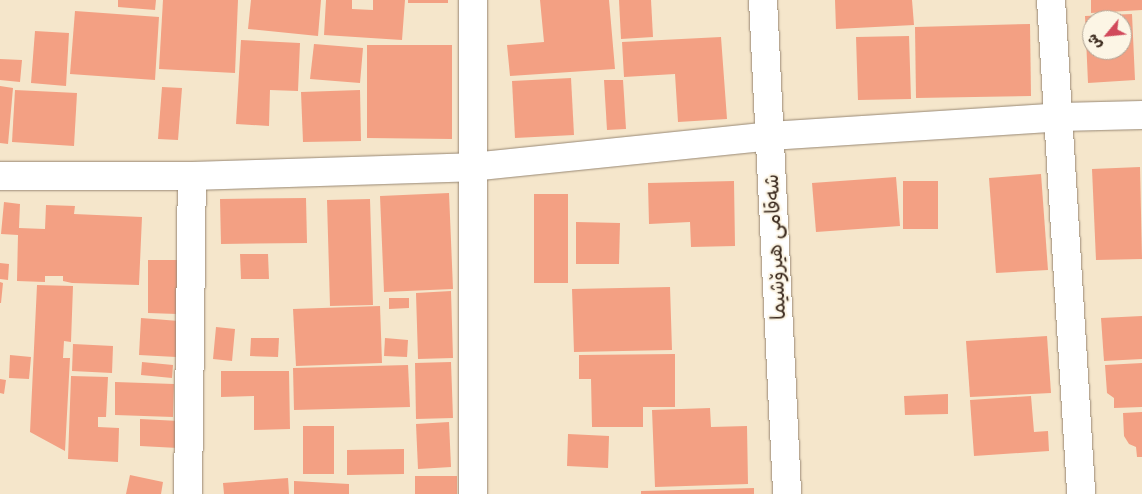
<!DOCTYPE html>
<meta charset="utf-8">
<style>
body{margin:0}
#map{position:relative;width:1142px;height:494px;overflow:hidden;background:#f5e6cb;font-family:Caveat,"Playpen Sans Arabic",sans-serif}
div>[style]{position:absolute}
.building>*{inset:0;background:#f3a083}
.roads{filter:drop-shadow(0 0 1px #988874) drop-shadow(0 0 1px #988874)}
.minor>*{height:28px;margin:-14px;padding:0 14px;transform-origin:14px;border-radius:14px;background:#fff}
.secondary>*{height:28px;margin:-14px;padding:0 14px;transform-origin:14px;border-radius:14px;background:#fff}
span{translate:-50% -50%;white-space:nowrap;text-align:center;line-height:1.15;-webkit-text-stroke:4px #fcf5e5;paint-order:stroke}
.street-label{font-size:20px;color:#3b2a1e}
.north{position:absolute;left:1082px;top:10px;width:50px;height:50px;box-sizing:border-box;background:#fcf5e5;border:1px solid #afa495;border-radius:50%;rotate:242deg;font-size:14px;font-weight:700;line-height:20px;text-align:center;color:#3b2a1e}
.north::after{content:'';display:block;margin:auto;width:18px;height:22px;background:#d1495b;clip-path:polygon(50% 0,100% 100%,50% 72%,0 100%)}
</style>
<div id="map">
<div class="building">
<i style="clip-path:polygon(118px 0,156px 0,155px 10px,118px 7px)"></i>
<i style="clip-path:polygon(163px 0,238px 0,235px 73px,159px 69px)"></i>
<i style="clip-path:polygon(251px 0,321px 0,318px 36px,248px 29px)"></i>
<i style="clip-path:polygon(326px 0,352px 0,352px 9px,373px 10px,373px 0,405px 0,402px 40px,324px 35px)"></i>
<i style="clip-path:polygon(408px 0,448px 0,448px 3px,408px 3px)"></i>
<i style="clip-path:polygon(540px 0,609px 0,615px 69px,510px 76px,507px 45px,544px 42px)"></i>
<i style="clip-path:polygon(619px 0,651px 0,653px 37px,621px 39px)"></i>
<i style="clip-path:polygon(835px 0,912px 0,914px 25px,836px 29px)"></i>
<i style="clip-path:polygon(1091px 0,1142px 0,1142px 10px,1091px 13px)"></i>
<i style="clip-path:polygon(75px 11px,159px 17px,155px 80px,70px 74px)"></i>
<i style="clip-path:polygon(evenodd,1132px 14px,1135px 80px,1088px 83px,1085px 16px,1132px 14px,1092px 20px,1122px 20px,1122px 50px,1092px 50px,1092px 20px)"></i>
<i style="clip-path:polygon(1030px 24px,1031px 96px,916px 98px,915px 27px)"></i>
<i style="clip-path:polygon(35px 31px,69px 33px,66px 86px,31px 83px)"></i>
<i style="clip-path:polygon(909px 36px,911px 99px,858px 100px,856px 37px)"></i>
<i style="clip-path:polygon(721px 37px,727px 119px,678px 122px,675px 74px,624px 77px,622px 42px)"></i>
<i style="clip-path:polygon(241px 40px,300px 43px,298px 91px,270px 90px,269px 126px,236px 124px)"></i>
<i style="clip-path:polygon(314px 44px,363px 48px,360px 83px,310px 79px)"></i>
<i style="clip-path:polygon(367px 45px,452px 45px,452px 139px,367px 138px)"></i>
<i style="clip-path:polygon(0 59px,22px 60px,20px 82px,0 80px)"></i>
<i style="clip-path:polygon(571px 78px,574px 135px,515px 138px,512px 81px)"></i>
<i style="clip-path:polygon(604px 80px,623px 80px,626px 129px,607px 130px)"></i>
<i style="clip-path:polygon(0 86px,13px 88px,8px 144px,0 143px)"></i>
<i style="clip-path:polygon(162px 87px,182px 88px,178px 140px,158px 139px)"></i>
<i style="clip-path:polygon(15px 90px,77px 93px,74px 146px,12px 142px)"></i>
<i style="clip-path:polygon(360px 90px,361px 141px,303px 142px,301px 92px)"></i>
<i style="clip-path:polygon(1140px 167px,1142px 259px,1096px 260px,1092px 169px)"></i>
<i style="clip-path:polygon(1041px 174px,1048px 270px,996px 273px,989px 178px)"></i>
<i style="clip-path:polygon(896px 177px,900px 226px,816px 232px,812px 183px)"></i>
<i style="clip-path:polygon(734px 181px,735px 246px,691px 247px,690px 222px,649px 224px,648px 183px)"></i>
<i style="clip-path:polygon(903px 181px,938px 181px,938px 229px,903px 229px)"></i>
<i style="clip-path:polygon(449px 193px,453px 289px,384px 292px,380px 196px)"></i>
<i style="clip-path:polygon(534px 194px,568px 194px,568px 283px,534px 283px)"></i>
<i style="clip-path:polygon(306px 198px,307px 243px,221px 244px,220px 199px)"></i>
<i style="clip-path:polygon(370px 199px,373px 305px,330px 306px,327px 200px)"></i>
<i style="clip-path:polygon(4px 202px,20px 204px,19px 228px,45px 229px,46px 205px,75px 206px,74px 214px,142px 217px,139px 285px,72px 283px,63px 281px,63px 276px,45px 276px,45px 282px,17px 281px,18px 235px,1px 234px)"></i>
<i style="clip-path:polygon(576px 222px,620px 223px,619px 264px,576px 264px)"></i>
<i style="clip-path:polygon(240px 254px,268px 254px,269px 279px,241px 279px)"></i>
<i style="clip-path:polygon(148px 260px,177px 260px,177px 314px,148px 313px)"></i>
<i style="clip-path:polygon(0 263px,9px 264px,8px 280px,0 279px)"></i>
<i style="clip-path:polygon(0 282px,3px 283px,1px 303px,0 303px)"></i>
<i style="clip-path:polygon(37px 285px,73px 286px,71px 342px,64px 341px,63px 358px,70px 358px,65px 451px,30px 432px)"></i>
<i style="clip-path:polygon(670px 287px,672px 350px,574px 352px,572px 289px)"></i>
<i style="clip-path:polygon(451px 291px,453px 358px,418px 359px,416px 293px)"></i>
<i style="clip-path:polygon(389px 298px,409px 298px,409px 308px,389px 309px)"></i>
<i style="clip-path:polygon(380px 306px,382px 363px,296px 366px,293px 309px)"></i>
<i style="clip-path:polygon(1142px 316px,1142px 359px,1104px 361px,1101px 318px)"></i>
<i style="clip-path:polygon(141px 318px,179px 321px,176px 357px,139px 355px)"></i>
<i style="clip-path:polygon(216px 327px,235px 329px,232px 361px,213px 359px)"></i>
<i style="clip-path:polygon(1047px 336px,1051px 393px,970px 397px,966px 341px)"></i>
<i style="clip-path:polygon(251px 338px,279px 338px,278px 357px,250px 356px)"></i>
<i style="clip-path:polygon(385px 338px,408px 340px,407px 357px,384px 356px)"></i>
<i style="clip-path:polygon(73px 344px,113px 346px,112px 373px,72px 371px)"></i>
<i style="clip-path:polygon(675px 354px,675px 407px,643px 407px,643px 427px,592px 427px,591px 379px,579px 379px,579px 355px)"></i>
<i style="clip-path:polygon(10px 355px,31px 357px,29px 379px,9px 378px)"></i>
<i style="clip-path:polygon(142px 362px,173px 365px,172px 378px,141px 375px)"></i>
<i style="clip-path:polygon(451px 362px,453px 418px,416px 419px,415px 363px)"></i>
<i style="clip-path:polygon(1142px 363px,1142px 407px,1114px 408px,1114px 398px,1107px 393px,1105px 365px)"></i>
<i style="clip-path:polygon(408px 365px,410px 407px,294px 410px,293px 368px)"></i>
<i style="clip-path:polygon(221px 371px,289px 371px,290px 429px,254px 430px,254px 396px,221px 397px)"></i>
<i style="clip-path:polygon(71px 376px,108px 377px,106px 417px,98px 417px,98px 427px,119px 428px,118px 462px,68px 459px)"></i>
<i style="clip-path:polygon(0 379px,6px 380px,4px 394px,0 393px)"></i>
<i style="clip-path:polygon(115px 382px,174px 384px,173px 417px,115px 415px)"></i>
<i style="clip-path:polygon(948px 394px,948px 414px,905px 415px,904px 396px)"></i>
<i style="clip-path:polygon(1031px 396px,1034px 432px,1048px 431px,1049px 451px,974px 456px,970px 400px)"></i>
<i style="clip-path:polygon(710px 408px,711px 427px,747px 426px,748px 484px,655px 487px,652px 410px)"></i>
<i style="clip-path:polygon(1142px 412px,1142px 457px,1137px 457px,1136px 447px,1129px 444px,1124px 436px,1123px 413px)"></i>
<i style="clip-path:polygon(140px 419px,179px 421px,178px 448px,140px 446px)"></i>
<i style="clip-path:polygon(449px 422px,451px 467px,418px 469px,416px 424px)"></i>
<i style="clip-path:polygon(303px 426px,334px 426px,334px 474px,303px 474px)"></i>
<i style="clip-path:polygon(568px 434px,609px 436px,608px 468px,567px 466px)"></i>
<i style="clip-path:polygon(404px 449px,404px 474px,347px 475px,347px 450px)"></i>
<i style="clip-path:polygon(130px 475px,163px 482px,161px 494px,126px 494px)"></i>
<i style="clip-path:polygon(415px 476px,457px 476px,457px 494px,415px 494px)"></i>
<i style="clip-path:polygon(288px 478px,289px 494px,224px 494px,223px 483px)"></i>
<i style="clip-path:polygon(294px 481px,349px 484px,349px 494px,294px 494px)"></i>
<i style="clip-path:polygon(754px 488px,754px 494px,641px 494px,641px 491px)"></i>
</div>
<div class="roads">
<div class="minor">
<i style="left:473px;top:0;width:494px;rotate:90deg"></i>
<i style="left:1051px;top:0;width:495px;rotate:86.5deg"></i>
<i style="left:770px;top:136px;width:291px;rotate:-3.7deg"></i>
<i style="left:1060px;top:117px;width:82px;rotate:-1.4deg"></i>
<i style="left:188px;top:494px;width:318px;rotate:-89.3deg"></i>
</div>
<div class="secondary">
<i style="left:763px;top:0;width:495px;rotate:87.2deg"></i>
<i style="left:0;top:176px;width:192px"></i>
<i style="left:192px;top:176px;width:280px;rotate:-1.8deg"></i>
<i style="left:472px;top:167px;width:300px;rotate:-5.9deg"></i>
</div>
</div>
<div class="street-label">
<span style="left:775px;top:247px;rotate:-93deg">شەقامی هیرۆشیما</span>
</div>
<div class="north">ش</div>
</div>
